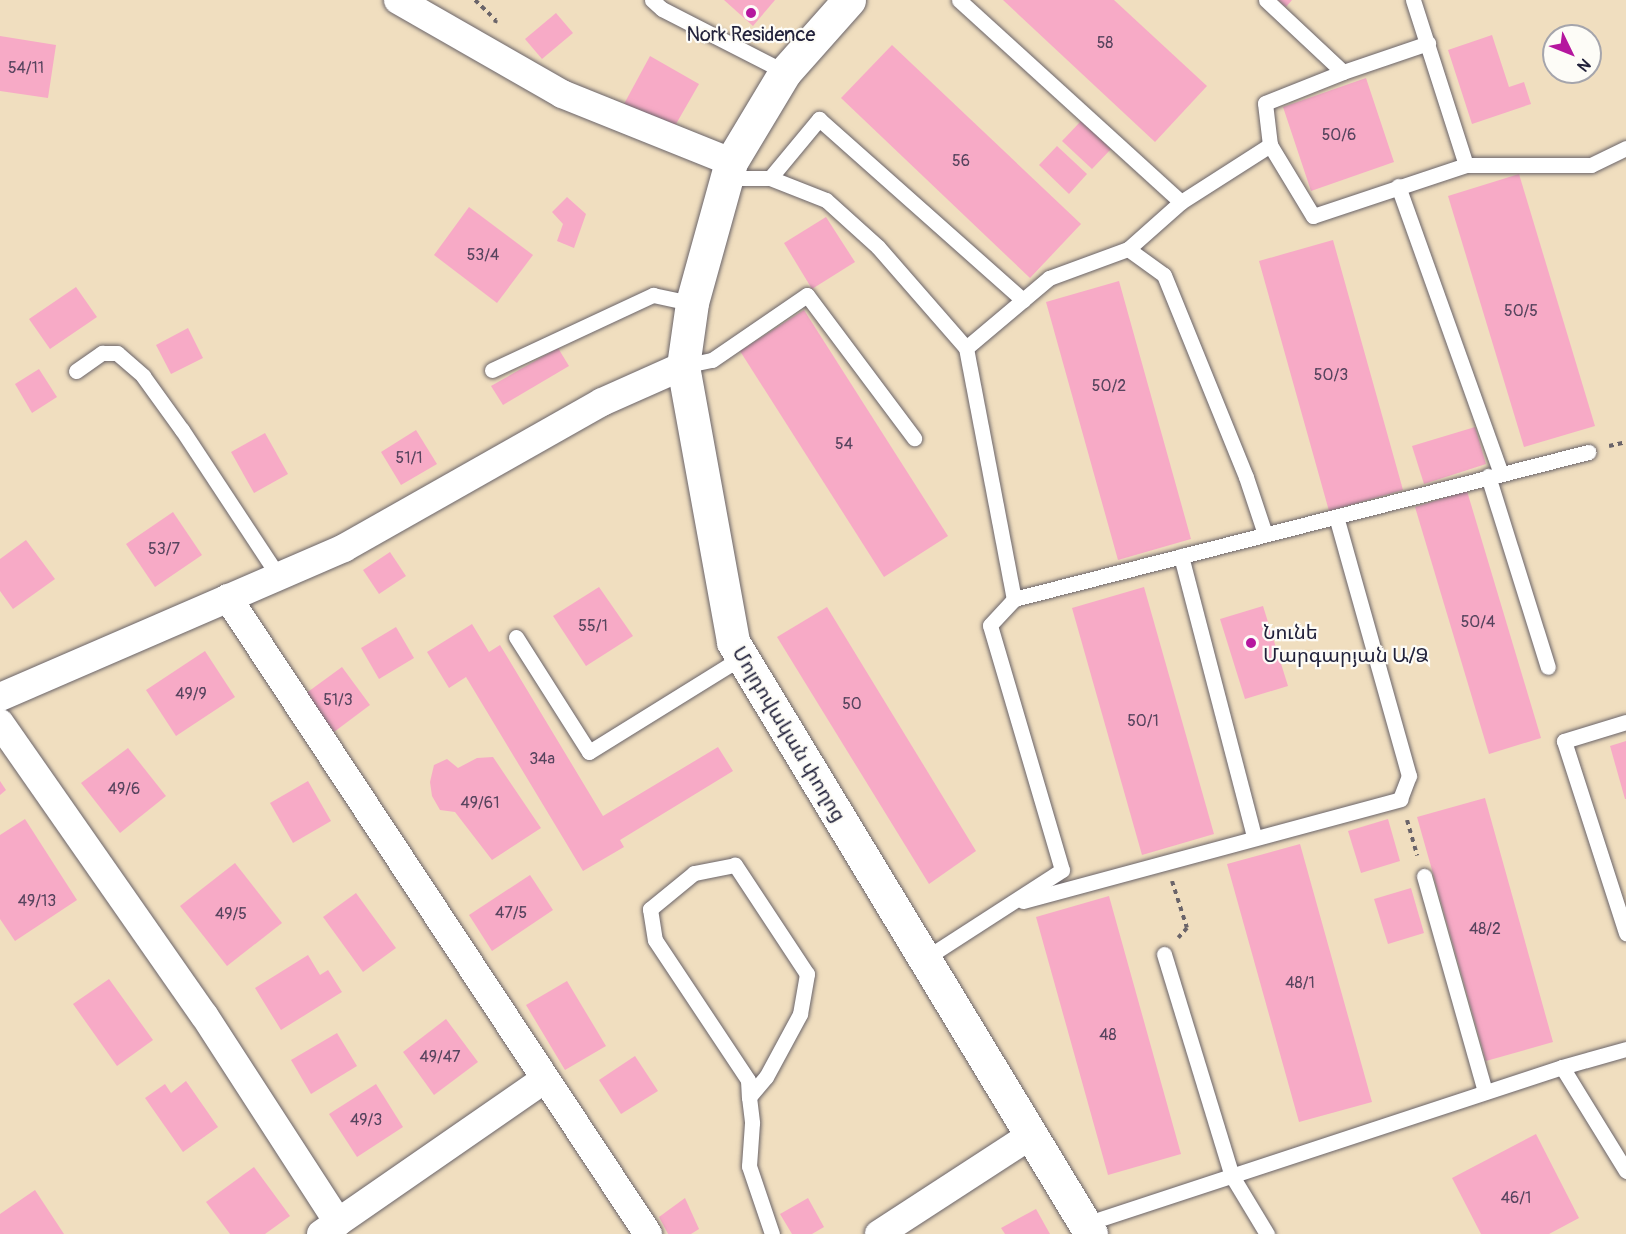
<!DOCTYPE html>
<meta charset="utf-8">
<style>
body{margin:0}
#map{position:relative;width:1626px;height:1234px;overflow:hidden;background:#f0debf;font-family:Pangolin,"Noto Sans Armenian",sans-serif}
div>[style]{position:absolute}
.building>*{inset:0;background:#f7aac6}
.path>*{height:4px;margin-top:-2px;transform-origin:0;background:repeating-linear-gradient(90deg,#6a6469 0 4.5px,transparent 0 9px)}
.roads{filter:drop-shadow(0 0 2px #6a6469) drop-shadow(0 0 2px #6a6469)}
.lane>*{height:15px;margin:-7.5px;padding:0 7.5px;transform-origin:7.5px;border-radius:7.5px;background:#fff}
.street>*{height:28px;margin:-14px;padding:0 14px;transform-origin:14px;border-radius:14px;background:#fff}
.secondary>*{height:33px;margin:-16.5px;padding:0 16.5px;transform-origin:16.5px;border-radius:16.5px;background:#fff}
.dots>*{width:16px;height:16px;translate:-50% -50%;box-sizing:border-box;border:3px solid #fdfcf7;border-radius:50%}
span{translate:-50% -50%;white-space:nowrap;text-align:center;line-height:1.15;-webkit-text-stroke:4.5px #fdfcf7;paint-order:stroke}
.number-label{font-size:16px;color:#57445e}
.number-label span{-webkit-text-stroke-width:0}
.poi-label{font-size:20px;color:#22223b}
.left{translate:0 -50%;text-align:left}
.street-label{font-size:20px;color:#22223b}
.north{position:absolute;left:1542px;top:24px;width:60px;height:60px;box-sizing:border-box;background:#fdfcf7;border:2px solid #a5a5ac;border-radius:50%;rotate:133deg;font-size:16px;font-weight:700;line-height:24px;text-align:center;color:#22223b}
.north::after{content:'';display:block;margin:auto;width:21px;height:27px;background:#b5179e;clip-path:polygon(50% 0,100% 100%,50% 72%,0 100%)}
</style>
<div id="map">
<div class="building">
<i style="clip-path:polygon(724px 0,775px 0,753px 26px)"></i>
<i style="clip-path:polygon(1003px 0,1114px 0,1207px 86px,1155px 142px)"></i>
<i style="clip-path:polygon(1278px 0,1292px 0,1286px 7px)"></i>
<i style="clip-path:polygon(556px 13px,573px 33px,542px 59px,525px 39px)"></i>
<i style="clip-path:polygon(1492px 35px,1509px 87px,1524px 82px,1531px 104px,1472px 124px,1448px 50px)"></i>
<i style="clip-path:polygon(0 36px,56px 45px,48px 98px,0 91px)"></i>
<i style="clip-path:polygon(892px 45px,1081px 224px,1030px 278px,841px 98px)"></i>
<i style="clip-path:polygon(650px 56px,699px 84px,672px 131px,624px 104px)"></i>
<i style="clip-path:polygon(1366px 78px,1394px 162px,1311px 191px,1283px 107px)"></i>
<i style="clip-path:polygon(1081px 121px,1111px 149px,1092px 169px,1062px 141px)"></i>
<i style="clip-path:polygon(1057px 146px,1087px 174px,1069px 194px,1039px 165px)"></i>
<i style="clip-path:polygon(1519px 174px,1595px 426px,1524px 447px,1448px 196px)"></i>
<i style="clip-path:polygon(567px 197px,586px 214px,574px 248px,557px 241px,563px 224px,552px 212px)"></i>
<i style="clip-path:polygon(469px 207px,533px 255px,497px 303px,434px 255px)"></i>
<i style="clip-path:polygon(826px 217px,855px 262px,812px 289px,784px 243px)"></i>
<i style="clip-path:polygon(1333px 240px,1403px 490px,1329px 511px,1259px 261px)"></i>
<i style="clip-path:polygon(1119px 281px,1191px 539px,1118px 560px,1046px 302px)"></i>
<i style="clip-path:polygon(76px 287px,97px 317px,50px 349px,29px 319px)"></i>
<i style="clip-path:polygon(804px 310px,948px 536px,884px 577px,740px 351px)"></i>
<i style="clip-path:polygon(188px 328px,203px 358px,171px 374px,156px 345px)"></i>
<i style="clip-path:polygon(558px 348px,569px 366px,503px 405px,491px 386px)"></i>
<i style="clip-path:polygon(39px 369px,57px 397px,32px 413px,15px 384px)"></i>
<i style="clip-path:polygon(1475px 427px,1486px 464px,1424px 484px,1412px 446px)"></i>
<i style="clip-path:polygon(416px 430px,437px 464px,401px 485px,381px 452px)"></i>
<i style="clip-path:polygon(265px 433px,288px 474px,254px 493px,231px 452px)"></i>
<i style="clip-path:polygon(1467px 491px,1541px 738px,1489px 754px,1415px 507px)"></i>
<i style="clip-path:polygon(173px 512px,202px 555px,155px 587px,126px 544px)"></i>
<i style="clip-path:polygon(26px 540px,55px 579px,13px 609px,0 591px,0 559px)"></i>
<i style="clip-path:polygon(390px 552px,406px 576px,379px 594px,363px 570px)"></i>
<i style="clip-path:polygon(599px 587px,633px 636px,586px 666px,553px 616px)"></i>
<i style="clip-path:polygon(1144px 587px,1214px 834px,1142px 855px,1072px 608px)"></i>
<i style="clip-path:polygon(1263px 606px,1288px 686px,1245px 699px,1220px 619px)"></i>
<i style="clip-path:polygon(827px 607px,976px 851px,929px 884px,777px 637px)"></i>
<i style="clip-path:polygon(472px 624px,489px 652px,500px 645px,603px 816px,718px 747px,733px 771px,620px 840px,624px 847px,583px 871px,466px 677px,449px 688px,427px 652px)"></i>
<i style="clip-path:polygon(396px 627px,414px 658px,379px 679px,361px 648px)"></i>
<i style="clip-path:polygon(205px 651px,235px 697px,176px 736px,146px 690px)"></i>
<i style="clip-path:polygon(342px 667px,370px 705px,334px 732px,305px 694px)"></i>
<i style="clip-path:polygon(1626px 741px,1626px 799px,1625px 799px,1610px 746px)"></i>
<i style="clip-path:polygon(128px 748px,166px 796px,120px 833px,81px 783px)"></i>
<i style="clip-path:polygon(493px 757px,541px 828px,492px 860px,455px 812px,440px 810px,432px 796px,430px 782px,434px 765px,447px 759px,458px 768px,477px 758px)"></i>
<i style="clip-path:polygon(0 781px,6px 790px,0 795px)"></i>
<i style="clip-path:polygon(308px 781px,331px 821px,293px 843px,270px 803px)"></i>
<i style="clip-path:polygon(1485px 798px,1553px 1042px,1486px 1061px,1417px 817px)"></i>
<i style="clip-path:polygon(25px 819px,77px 900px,15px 941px,0 919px,0 835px)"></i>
<i style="clip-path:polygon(1388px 819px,1400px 861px,1361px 873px,1348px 831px)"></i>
<i style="clip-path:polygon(1300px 844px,1372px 1102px,1299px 1122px,1227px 864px)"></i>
<i style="clip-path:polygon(235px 863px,282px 923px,227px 966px,180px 906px)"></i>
<i style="clip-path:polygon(530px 875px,553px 910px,492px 951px,469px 915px)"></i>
<i style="clip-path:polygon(1411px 888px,1424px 933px,1388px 944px,1374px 899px)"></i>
<i style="clip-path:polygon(356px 893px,396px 948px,363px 972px,323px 917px)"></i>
<i style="clip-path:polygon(1109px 896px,1181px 1154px,1108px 1175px,1036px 917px)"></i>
<i style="clip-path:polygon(308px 955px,320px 975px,328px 970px,342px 992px,281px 1030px,255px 988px)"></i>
<i style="clip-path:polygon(109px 979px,153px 1040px,117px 1066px,73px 1004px)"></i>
<i style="clip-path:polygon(567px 981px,606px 1046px,565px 1070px,526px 1005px)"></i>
<i style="clip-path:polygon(446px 1019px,478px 1062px,434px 1095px,403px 1052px)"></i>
<i style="clip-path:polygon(337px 1033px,357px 1066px,311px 1094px,291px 1060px)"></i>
<i style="clip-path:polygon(635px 1056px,658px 1091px,621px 1114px,599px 1080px)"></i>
<i style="clip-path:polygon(186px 1081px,218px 1127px,183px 1152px,145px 1098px,165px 1084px,171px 1093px)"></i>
<i style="clip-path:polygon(376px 1084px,403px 1127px,357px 1157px,329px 1114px)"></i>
<i style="clip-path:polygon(1536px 1134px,1579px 1218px,1549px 1234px,1481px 1234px,1452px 1178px)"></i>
<i style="clip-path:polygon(254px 1167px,290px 1216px,265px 1234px,230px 1234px,206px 1202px)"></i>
<i style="clip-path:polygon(35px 1190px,64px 1234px,0 1234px,0 1214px)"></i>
<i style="clip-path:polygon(685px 1198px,699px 1229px,691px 1234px,668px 1234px,659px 1217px)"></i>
<i style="clip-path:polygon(808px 1198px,824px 1227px,812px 1234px,792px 1234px,780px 1214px)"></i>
<i style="clip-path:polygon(1036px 1209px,1050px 1234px,1005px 1234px,1001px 1228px)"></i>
</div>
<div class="path">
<i style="left:475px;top:0;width:29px;rotate:44deg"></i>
<i style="left:496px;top:20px;width:3px;rotate:108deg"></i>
<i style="left:1609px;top:446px;width:17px;rotate:-13deg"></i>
<i style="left:1407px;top:820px;width:37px;rotate:74deg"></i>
<i style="left:1172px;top:881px;width:49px;rotate:72.3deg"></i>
<i style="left:1187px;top:928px;width:13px;rotate:132deg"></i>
</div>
<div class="roads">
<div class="lane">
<i style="left:652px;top:0;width:13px;rotate:42deg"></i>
<i style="left:662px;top:9px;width:138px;rotate:27.1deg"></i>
<i style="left:959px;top:0;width:300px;rotate:42.3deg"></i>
<i style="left:1266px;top:0;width:105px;rotate:43.1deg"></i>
<i style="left:1413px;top:0;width:173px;rotate:72.2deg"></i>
<i style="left:1270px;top:145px;width:42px;rotate:-96.8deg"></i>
<i style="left:1265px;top:103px;width:84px;rotate:-21.7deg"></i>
<i style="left:1343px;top:72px;width:90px;rotate:-18.8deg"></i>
<i style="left:725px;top:178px;width:45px"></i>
<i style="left:770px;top:178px;width:60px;rotate:21.4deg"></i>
<i style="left:826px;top:200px;width:70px;rotate:42.1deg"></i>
<i style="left:878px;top:247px;width:134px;rotate:48.9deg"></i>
<i style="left:966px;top:348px;width:109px;rotate:-40.1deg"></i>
<i style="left:1049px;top:278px;width:84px;rotate:-20.2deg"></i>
<i style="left:1128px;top:249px;width:44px;rotate:35.8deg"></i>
<i style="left:1164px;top:275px;width:218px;rotate:67.9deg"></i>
<i style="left:1246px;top:477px;width:60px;rotate:71.6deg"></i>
<i style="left:770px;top:178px;width:77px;rotate:-50.3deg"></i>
<i style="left:819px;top:119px;width:273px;rotate:41.6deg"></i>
<i style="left:1398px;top:186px;width:305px;rotate:70.3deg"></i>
<i style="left:1128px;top:249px;width:71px;rotate:-41.6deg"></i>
<i style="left:1181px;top:202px;width:106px;rotate:-32.6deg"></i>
<i style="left:1270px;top:145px;width:83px;rotate:58.8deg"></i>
<i style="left:1313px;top:216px;width:161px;rotate:-18.4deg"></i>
<i style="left:1466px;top:165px;width:125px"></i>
<i style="left:1591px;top:165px;width:39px;rotate:-26deg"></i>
<i style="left:966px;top:348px;width:256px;rotate:79.2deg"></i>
<i style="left:683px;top:366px;width:30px;rotate:-12deg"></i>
<i style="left:712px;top:360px;width:115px;rotate:-34.4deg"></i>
<i style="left:807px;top:295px;width:179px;rotate:53.2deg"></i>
<i style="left:492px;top:370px;width:178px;rotate:-25deg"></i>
<i style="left:653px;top:295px;width:40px;rotate:12deg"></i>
<i style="left:76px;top:371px;width:32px;rotate:-35deg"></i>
<i style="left:102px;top:353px;width:15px"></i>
<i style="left:117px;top:353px;width:35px;rotate:41deg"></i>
<i style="left:143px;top:376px;width:67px;rotate:54.2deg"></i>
<i style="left:182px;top:430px;width:176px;rotate:56.6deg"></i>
<i style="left:1488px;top:476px;width:200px;rotate:72.6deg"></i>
<i style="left:1181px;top:556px;width:290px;rotate:75.4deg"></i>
<i style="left:516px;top:637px;width:136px;rotate:57.6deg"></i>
<i style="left:589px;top:752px;width:180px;rotate:-31.8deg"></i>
<i style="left:1626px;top:722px;width:65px;rotate:163deg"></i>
<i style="left:1564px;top:741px;width:202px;rotate:72.1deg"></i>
<i style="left:1424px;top:876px;width:224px;rotate:74.2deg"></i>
<i style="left:1023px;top:901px;width:391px;rotate:-15.1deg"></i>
<i style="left:1400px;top:799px;width:25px;rotate:-69deg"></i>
<i style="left:1409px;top:776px;width:269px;rotate:-105.7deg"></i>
<i style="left:1164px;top:954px;width:232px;rotate:73deg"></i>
<i style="left:1232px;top:1176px;width:68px;rotate:58.9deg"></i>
<i style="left:926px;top:958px;width:162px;rotate:-32.9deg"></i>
<i style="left:1062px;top:870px;width:255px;rotate:-106.4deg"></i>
<i style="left:990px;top:625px;width:35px;rotate:-47deg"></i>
<i style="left:1014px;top:599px;width:593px;rotate:-14.36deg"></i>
<i style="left:1562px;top:1067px;width:122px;rotate:58.4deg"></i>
<i style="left:749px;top:1097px;width:26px;rotate:-50deg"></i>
<i style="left:766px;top:1077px;width:72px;rotate:-61.6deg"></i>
<i style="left:800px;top:1014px;width:41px;rotate:-80.1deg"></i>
<i style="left:807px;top:974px;width:131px;rotate:-123.4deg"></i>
<i style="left:735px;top:865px;width:42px;rotate:169deg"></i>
<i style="left:694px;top:873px;width:57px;rotate:140.7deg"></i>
<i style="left:650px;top:909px;width:31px;rotate:81deg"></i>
<i style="left:655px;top:940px;width:168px;rotate:56.4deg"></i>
<i style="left:748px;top:1080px;width:17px;rotate:87deg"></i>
<i style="left:749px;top:1097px;width:26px;rotate:83deg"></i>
<i style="left:752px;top:1123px;width:43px;rotate:94deg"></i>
<i style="left:749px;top:1166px;width:72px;rotate:71.3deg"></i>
<i style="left:1085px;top:1224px;width:502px;rotate:-18.22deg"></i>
<i style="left:1562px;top:1067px;width:66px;rotate:-15.7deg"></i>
</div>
<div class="street">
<i style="left:398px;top:0;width:189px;rotate:29.8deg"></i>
<i style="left:562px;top:94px;width:182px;rotate:21.9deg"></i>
<i style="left:228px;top:598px;width:762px;rotate:56.56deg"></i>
<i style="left:0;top:697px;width:375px;rotate:-23.4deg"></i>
<i style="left:344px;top:548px;width:296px;rotate:-29.5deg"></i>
<i style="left:602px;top:402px;width:89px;rotate:-24deg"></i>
<i style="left:0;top:723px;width:356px;rotate:55.1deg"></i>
<i style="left:204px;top:1015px;width:247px;rotate:57.1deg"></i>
<i style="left:321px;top:1234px;width:272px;rotate:-34.7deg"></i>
<i style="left:879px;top:1234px;width:180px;rotate:-33deg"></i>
</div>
<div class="secondary">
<i style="left:849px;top:0;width:96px;rotate:131.6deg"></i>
<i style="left:785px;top:72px;width:105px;rotate:121deg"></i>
<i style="left:731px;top:162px;width:146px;rotate:105.5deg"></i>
<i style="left:692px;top:303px;width:64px;rotate:98.1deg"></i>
<i style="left:683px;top:366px;width:280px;rotate:79.7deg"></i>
<i style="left:733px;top:642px;width:692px;rotate:58.84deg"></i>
</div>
</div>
<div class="dots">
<i style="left:751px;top:13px;background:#b5179e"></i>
<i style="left:1251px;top:643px;background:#b5179e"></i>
</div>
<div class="number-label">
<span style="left:1105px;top:43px">58</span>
<span style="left:26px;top:68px">54/11</span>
<span style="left:1339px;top:135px">50/6</span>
<span style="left:961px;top:161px">56</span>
<span style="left:483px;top:255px">53/4</span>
<span style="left:1521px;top:311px">50/5</span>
<span style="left:1331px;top:375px">50/3</span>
<span style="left:1109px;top:386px">50/2</span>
<span style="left:844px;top:444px">54</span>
<span style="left:409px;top:458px">51/1</span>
<span style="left:164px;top:549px">53/7</span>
<span style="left:1478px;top:622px">50/4</span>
<span style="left:593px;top:626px">55/1</span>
<span style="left:191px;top:694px">49/9</span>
<span style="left:338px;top:700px">51/3</span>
<span style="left:852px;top:704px">50</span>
<span style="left:1143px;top:721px">50/1</span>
<span style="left:542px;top:759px">34a</span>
<span style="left:124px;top:789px">49/6</span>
<span style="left:480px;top:803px">49/61</span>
<span style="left:37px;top:901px">49/13</span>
<span style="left:511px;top:913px">47/5</span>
<span style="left:231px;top:914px">49/5</span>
<span style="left:1485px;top:929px">48/2</span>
<span style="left:1300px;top:983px">48/1</span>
<span style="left:1108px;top:1035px">48</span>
<span style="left:440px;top:1057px">49/47</span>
<span style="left:366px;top:1120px">49/3</span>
<span style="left:1516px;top:1198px">46/1</span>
</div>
<div class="poi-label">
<span style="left:751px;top:34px">Nork Residence</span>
<span class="left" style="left:1263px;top:644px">Նունե<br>Մարգարյան Ա/Ձ</span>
</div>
<div class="street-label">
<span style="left:789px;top:734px;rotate:59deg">Մոլդովական փողոց</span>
</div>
<div class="north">N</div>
</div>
